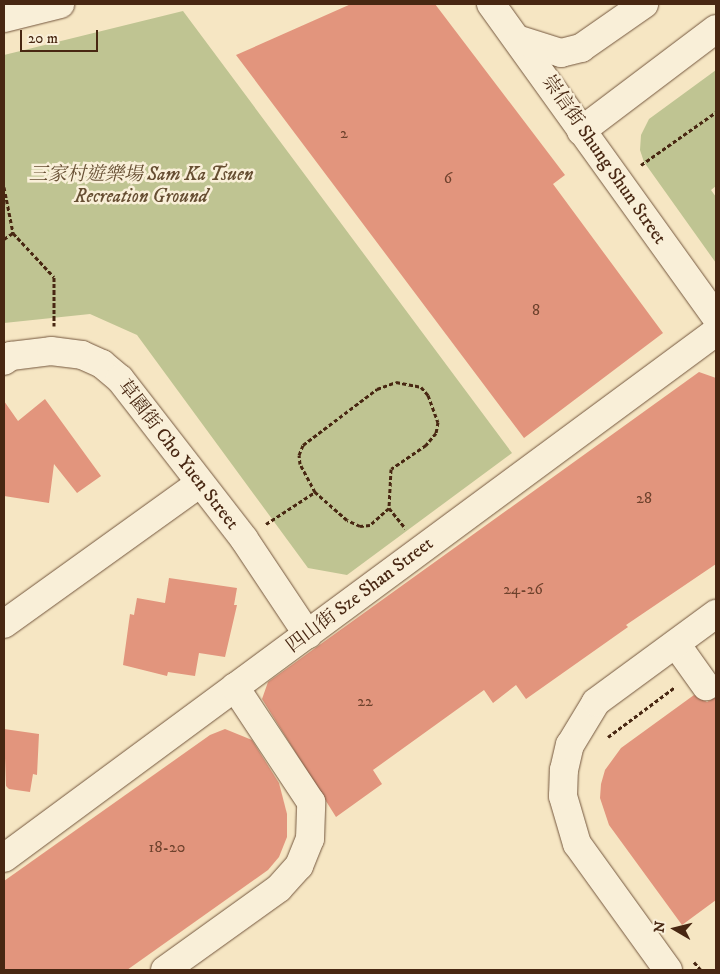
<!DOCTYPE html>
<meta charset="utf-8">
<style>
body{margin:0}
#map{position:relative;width:720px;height:974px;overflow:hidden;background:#f6e6c3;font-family:"IM FELL DW Pica","Noto Serif TC",serif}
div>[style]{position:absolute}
.green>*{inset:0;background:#bfc492}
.building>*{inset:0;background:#e2957d}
.path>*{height:3px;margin-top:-1.5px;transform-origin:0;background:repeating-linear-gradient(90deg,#482712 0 4px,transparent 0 6.5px)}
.roads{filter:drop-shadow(0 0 1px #74573e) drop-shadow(0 0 1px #74573e)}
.minor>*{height:28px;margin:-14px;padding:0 14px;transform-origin:14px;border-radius:14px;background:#f9efd8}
span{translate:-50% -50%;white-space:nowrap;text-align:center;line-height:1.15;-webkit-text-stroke:5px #f9efd8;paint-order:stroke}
.number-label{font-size:16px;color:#6e422d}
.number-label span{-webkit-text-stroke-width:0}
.street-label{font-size:19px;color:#482712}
.park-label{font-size:19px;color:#664e32;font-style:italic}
.frame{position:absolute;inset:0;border:5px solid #482712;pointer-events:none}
.north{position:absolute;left:650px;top:904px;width:50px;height:50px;-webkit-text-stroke:4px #f9efd8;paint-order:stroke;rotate:278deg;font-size:14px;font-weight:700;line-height:20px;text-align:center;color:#482712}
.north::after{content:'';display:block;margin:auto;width:18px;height:22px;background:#482712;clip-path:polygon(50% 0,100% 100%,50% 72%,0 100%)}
.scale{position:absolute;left:20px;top:30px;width:78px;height:22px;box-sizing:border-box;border:2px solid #482712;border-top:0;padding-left:6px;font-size:15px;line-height:18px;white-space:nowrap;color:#482712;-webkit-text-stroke:4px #f9efd8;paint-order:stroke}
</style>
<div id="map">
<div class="green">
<i style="clip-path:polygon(183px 11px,512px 453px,347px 575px,308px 568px,137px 335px,90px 314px,4px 323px,4px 55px)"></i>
<i style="clip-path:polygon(716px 70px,716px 186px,711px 190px,716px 197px,716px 263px,644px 162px,640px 150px,641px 135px,649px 119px)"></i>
</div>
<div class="building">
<i style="clip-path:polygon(351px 4px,435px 4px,565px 175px,553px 184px,663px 333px,524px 438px,236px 55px)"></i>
<i style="clip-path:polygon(699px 372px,716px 378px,716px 564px,626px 625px,628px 627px,526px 699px,516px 685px,493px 703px,484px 690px,373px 770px,382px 784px,336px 817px,262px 699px,268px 682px)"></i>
<i style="clip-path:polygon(45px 399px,101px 476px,77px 493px,54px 464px,49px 503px,4px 496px,4px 401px,18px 421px)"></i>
<i style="clip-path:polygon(169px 578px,237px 588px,234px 605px,237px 605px,225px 657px,199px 653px,195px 676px,168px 672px,167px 676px,123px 665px,130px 614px,134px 615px,137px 598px,165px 603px)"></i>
<i style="clip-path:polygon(694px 695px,707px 702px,716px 697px,716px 900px,682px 925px,609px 825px,600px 798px,601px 784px,605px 770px,621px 748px)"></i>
<i style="clip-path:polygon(4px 729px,39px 734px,37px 775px,33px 774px,30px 792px,9px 789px,6px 786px)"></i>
<i style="clip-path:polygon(225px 729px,252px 740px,279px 783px,287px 814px,287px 837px,279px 857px,268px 870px,127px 970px,4px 970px,4px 881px,210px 735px)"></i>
</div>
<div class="path">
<i style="left:641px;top:165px;width:92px;rotate:-35.2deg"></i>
<i style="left:4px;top:187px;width:47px;rotate:78.9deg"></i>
<i style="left:13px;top:233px;width:60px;rotate:47deg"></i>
<i style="left:54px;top:277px;width:49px;rotate:90deg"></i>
<i style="left:4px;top:239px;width:11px;rotate:-34deg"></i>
<i style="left:396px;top:382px;width:25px;rotate:11deg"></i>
<i style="left:421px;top:387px;width:11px;rotate:49deg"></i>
<i style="left:428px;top:395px;width:29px;rotate:70deg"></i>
<i style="left:438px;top:422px;width:11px;rotate:100deg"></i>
<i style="left:436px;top:433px;width:16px;rotate:130deg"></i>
<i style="left:426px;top:445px;width:42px;rotate:145.6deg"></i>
<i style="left:391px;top:469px;width:39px;rotate:93deg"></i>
<i style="left:389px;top:508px;width:25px;rotate:138deg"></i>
<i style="left:370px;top:525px;width:10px;rotate:174deg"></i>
<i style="left:360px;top:526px;width:14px;rotate:-155deg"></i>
<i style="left:347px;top:520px;width:43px;rotate:-138.8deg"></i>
<i style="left:315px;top:492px;width:32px;rotate:-118deg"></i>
<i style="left:300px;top:464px;width:9px;rotate:-96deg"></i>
<i style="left:299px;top:455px;width:11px;rotate:-68deg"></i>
<i style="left:303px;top:445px;width:93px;rotate:-37.1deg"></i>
<i style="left:377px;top:389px;width:20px;rotate:-20deg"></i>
<i style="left:389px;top:508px;width:26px;rotate:51deg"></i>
<i style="left:266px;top:524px;width:59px;rotate:-33.1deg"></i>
<i style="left:608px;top:737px;width:84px;rotate:-36.7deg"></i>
<i style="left:694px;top:962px;width:11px;rotate:49deg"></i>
</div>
<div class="roads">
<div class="minor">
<i style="left:491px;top:4px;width:385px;rotate:54.3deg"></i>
<i style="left:4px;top:18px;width:58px;rotate:-14deg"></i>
<i style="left:520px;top:40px;width:43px;rotate:17.6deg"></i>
<i style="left:561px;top:53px;width:21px;rotate:-14deg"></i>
<i style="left:581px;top:48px;width:77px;rotate:-34.9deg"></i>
<i style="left:581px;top:131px;width:169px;rotate:-37.1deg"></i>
<i style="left:4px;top:361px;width:9px;rotate:-36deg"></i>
<i style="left:11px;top:356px;width:40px;rotate:-7.1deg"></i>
<i style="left:51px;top:351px;width:31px;rotate:7deg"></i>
<i style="left:82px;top:355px;width:22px;rotate:24deg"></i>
<i style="left:102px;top:364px;width:23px;rotate:40deg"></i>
<i style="left:120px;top:379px;width:202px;rotate:52.2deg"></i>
<i style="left:244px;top:539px;width:115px;rotate:56.3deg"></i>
<i style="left:4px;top:624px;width:241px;rotate:-35.7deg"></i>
<i style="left:676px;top:644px;width:52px;rotate:54.5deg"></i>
<i style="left:4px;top:858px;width:885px;rotate:-36.46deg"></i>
<i style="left:165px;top:970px;width:140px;rotate:-35.7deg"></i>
<i style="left:279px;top:888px;width:30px;rotate:-48deg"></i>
<i style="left:299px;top:866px;width:29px;rotate:-68deg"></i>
<i style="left:310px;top:839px;width:37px;rotate:-88deg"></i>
<i style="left:311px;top:802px;width:138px;rotate:-123.5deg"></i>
<i style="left:668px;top:970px;width:155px;rotate:-125.8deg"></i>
<i style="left:577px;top:844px;width:50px;rotate:-106.3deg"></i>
<i style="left:563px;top:796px;width:26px;rotate:-88deg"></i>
<i style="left:564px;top:770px;width:26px;rotate:-77deg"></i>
<i style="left:570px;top:745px;width:50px;rotate:-58.8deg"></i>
<i style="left:596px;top:702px;width:149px;rotate:-36.3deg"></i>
</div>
</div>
<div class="number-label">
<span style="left:344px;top:133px">2</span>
<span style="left:448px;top:178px">6</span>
<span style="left:536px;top:310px">8</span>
<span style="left:644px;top:498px">28</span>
<span style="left:523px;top:589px">24-26</span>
<span style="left:365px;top:701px">22</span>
<span style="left:167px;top:847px">18-20</span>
</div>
<div class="street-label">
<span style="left:604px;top:160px;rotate:55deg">崇信街 Shung Shun Street</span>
<span style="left:178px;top:455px;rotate:52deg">草園街 Cho Yuen Street</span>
<span style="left:360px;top:595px;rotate:-37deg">四山街 Sze Shan Street</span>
</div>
<div class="park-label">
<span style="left:141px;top:186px">三家村遊樂場 Sam Ka Tsuen<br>Recreation Ground</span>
</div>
<div class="frame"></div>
<div class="north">N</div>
<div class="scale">20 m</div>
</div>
